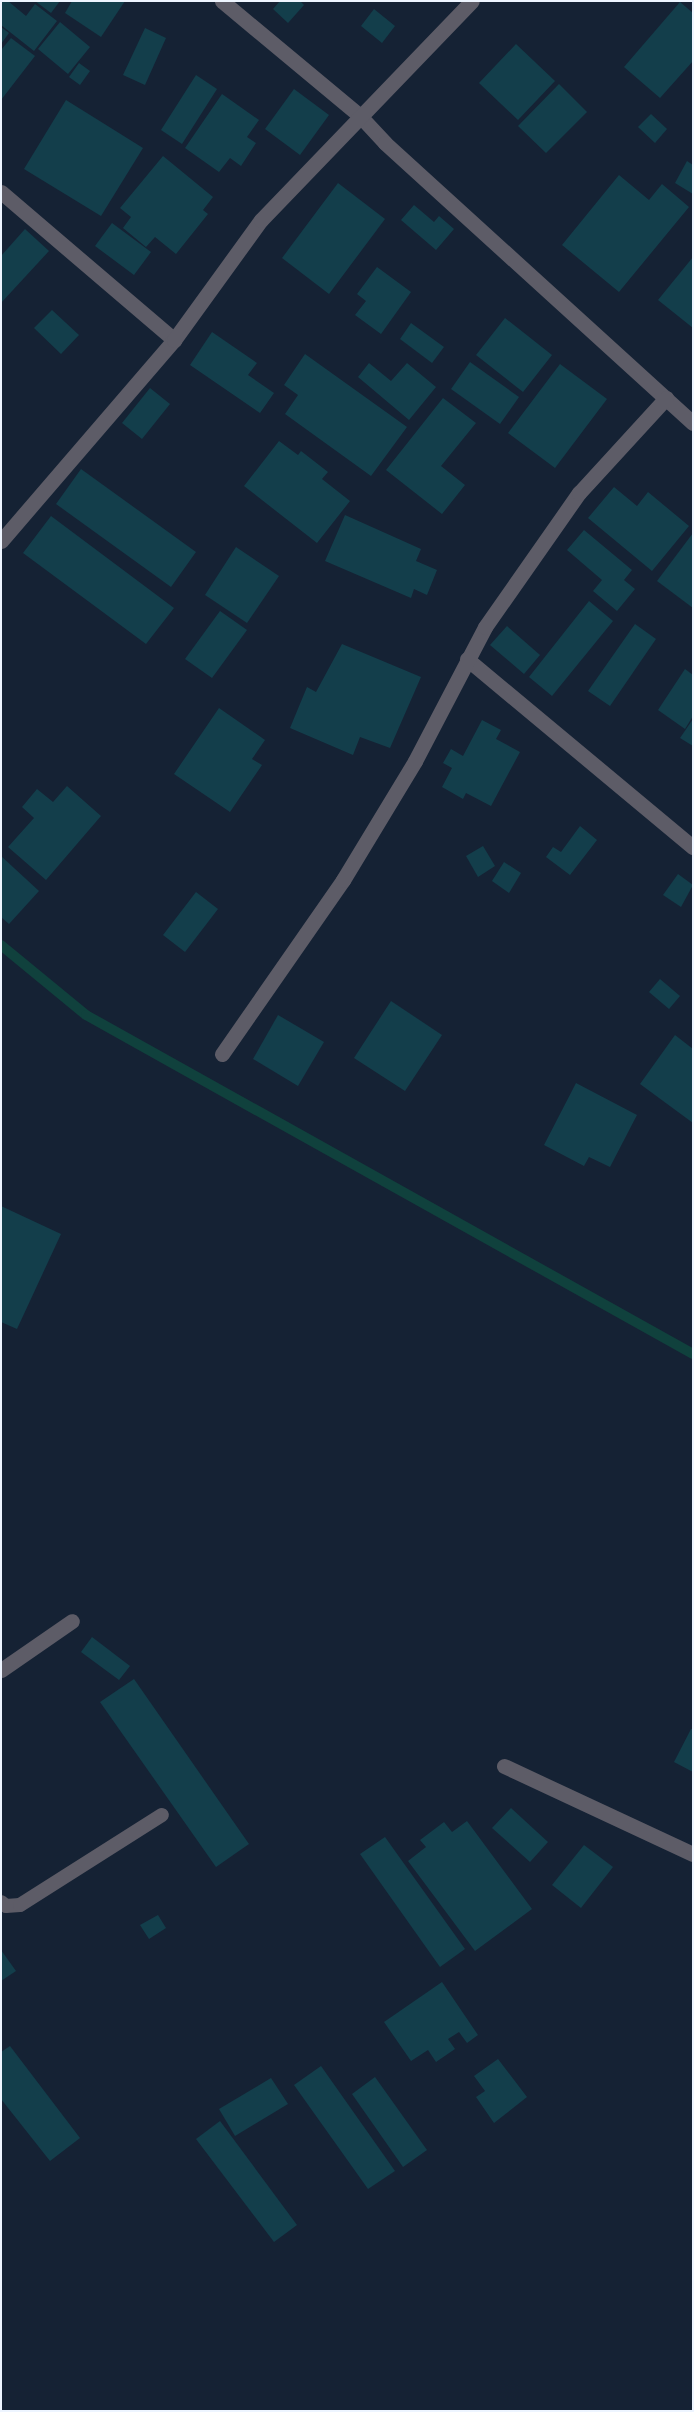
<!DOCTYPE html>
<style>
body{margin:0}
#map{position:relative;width:694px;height:2412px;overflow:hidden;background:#152234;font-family:Figtree,sans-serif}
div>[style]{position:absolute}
.stream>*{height:10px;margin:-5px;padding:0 5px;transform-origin:5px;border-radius:5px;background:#10413d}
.building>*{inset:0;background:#133e4b}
.lane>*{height:14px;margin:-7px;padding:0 7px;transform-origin:7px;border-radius:7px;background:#5d5c67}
.street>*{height:15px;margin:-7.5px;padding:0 7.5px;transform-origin:7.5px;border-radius:7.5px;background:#5d5c67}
span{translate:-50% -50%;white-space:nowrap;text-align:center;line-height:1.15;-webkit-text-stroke:4px #152234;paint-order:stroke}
.frame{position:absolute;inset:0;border:2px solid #eef5ff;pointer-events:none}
</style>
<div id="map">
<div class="stream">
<i style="left:1px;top:945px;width:110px;rotate:39.5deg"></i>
<i style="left:86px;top:1015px;width:695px;rotate:29.18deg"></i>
</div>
<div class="building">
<i style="clip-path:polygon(1px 1px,8px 1px,26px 16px,35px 4px,57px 21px,34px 51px,1px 25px)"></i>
<i style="clip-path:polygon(35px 1px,60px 1px,51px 13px)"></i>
<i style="clip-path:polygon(72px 1px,125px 1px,101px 37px,65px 13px)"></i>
<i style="clip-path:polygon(280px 1px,300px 1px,304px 5px,288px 23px,273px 9px)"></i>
<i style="clip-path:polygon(680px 2px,693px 13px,693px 61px,660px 98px,624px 67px)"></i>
<i style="clip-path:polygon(374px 9px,395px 26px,382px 43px,361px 26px)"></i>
<i style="clip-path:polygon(60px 22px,90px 47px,68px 74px,38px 49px)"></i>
<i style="clip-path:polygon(1px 27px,9px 33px,1px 44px)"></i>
<i style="clip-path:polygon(145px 28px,166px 38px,145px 85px,123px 75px)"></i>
<i style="clip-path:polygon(11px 38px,35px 56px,1px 100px,1px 50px)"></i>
<i style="clip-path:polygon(516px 44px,555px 81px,518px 120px,479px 83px)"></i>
<i style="clip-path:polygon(79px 63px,90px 71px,80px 85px,69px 77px)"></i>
<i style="clip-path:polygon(196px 75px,217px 89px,182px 144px,161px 130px)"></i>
<i style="clip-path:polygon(559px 84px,587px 112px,546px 153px,518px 126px)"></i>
<i style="clip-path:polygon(294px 89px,329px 115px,300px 155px,265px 129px)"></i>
<i style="clip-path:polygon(222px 94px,259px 120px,247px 137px,256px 143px,241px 166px,230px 158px,219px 172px,185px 148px)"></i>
<i style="clip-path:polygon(66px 100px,143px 148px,101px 216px,24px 169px)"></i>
<i style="clip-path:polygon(651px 114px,667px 129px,655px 143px,638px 127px)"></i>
<i style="clip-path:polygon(163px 156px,213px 197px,203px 210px,208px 214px,176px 254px,155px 237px,146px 247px,123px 228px,131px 217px,120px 208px)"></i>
<i style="clip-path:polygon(687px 161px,693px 165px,693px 194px,675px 183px)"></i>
<i style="clip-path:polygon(619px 175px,649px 200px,662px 184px,689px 207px,619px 292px,562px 245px)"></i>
<i style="clip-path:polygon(338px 183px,385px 219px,329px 294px,282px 258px)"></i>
<i style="clip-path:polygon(414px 205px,434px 222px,439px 216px,454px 229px,436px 250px,401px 220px)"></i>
<i style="clip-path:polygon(112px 223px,151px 252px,134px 275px,95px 246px)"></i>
<i style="clip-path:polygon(25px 229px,49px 251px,1px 303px,1px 256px)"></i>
<i style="clip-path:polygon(693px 257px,693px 328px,658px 300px)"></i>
<i style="clip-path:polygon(377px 267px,411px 292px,381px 334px,355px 315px,366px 301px,357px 294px)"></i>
<i style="clip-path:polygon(52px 310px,79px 335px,61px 354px,34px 328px)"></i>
<i style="clip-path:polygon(505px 318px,552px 355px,523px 392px,476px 355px)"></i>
<i style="clip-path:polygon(411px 323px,444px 347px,432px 363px,400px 339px)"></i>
<i style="clip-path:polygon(212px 332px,257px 363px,248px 375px,274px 393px,260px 413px,190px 365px)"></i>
<i style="clip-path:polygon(305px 354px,407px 427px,371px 476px,285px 414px,298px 395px,284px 385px)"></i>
<i style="clip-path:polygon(470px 362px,519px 397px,500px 424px,451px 389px)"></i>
<i style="clip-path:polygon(369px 363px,391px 381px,407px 363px,436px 387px,409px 420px,358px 377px)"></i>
<i style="clip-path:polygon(560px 364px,607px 399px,555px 468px,508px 433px)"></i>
<i style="clip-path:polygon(150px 388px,170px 404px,142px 439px,122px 423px)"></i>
<i style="clip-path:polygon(443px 398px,476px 423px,441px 466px,465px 485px,442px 514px,386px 470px)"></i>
<i style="clip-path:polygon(279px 441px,298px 455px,301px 451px,328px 472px,322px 479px,350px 501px,317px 543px,244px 486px)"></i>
<i style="clip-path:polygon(81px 469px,196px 552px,171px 587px,56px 504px)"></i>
<i style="clip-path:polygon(614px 487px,637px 506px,648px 492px,689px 526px,652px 571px,588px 518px)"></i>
<i style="clip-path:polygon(345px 515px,421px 549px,416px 561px,437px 570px,427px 595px,414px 589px,411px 598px,325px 561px)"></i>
<i style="clip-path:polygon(51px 516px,174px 608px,146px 644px,23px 553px)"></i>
<i style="clip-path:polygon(584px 530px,632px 570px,624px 580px,635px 589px,617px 611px,593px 591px,602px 580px,567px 550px)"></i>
<i style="clip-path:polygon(693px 533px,693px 608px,657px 581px)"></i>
<i style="clip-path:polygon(236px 547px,279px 576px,247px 623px,205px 595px)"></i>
<i style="clip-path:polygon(589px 601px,613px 621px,552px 696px,529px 677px)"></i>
<i style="clip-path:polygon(220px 611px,247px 630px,212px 678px,185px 659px)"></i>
<i style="clip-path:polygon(635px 624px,656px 639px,610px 706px,588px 691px)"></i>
<i style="clip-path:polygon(507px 626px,540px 655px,524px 674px,490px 645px)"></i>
<i style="clip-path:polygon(342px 644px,421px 677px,390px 748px,360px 737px,353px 755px,290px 728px,307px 687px,316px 692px)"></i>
<i style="clip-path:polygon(685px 669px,693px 675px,693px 716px,685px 729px,658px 710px)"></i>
<i style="clip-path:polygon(219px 708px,265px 740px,252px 759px,262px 765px,230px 812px,174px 774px)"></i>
<i style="clip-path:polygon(693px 719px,693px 746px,680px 738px)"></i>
<i style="clip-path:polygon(482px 720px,501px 730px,496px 739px,520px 752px,491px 806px,466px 793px,463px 799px,442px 787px,452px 768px,443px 763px,451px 749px,463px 756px)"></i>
<i style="clip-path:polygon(67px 786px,101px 816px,46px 880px,8px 847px,34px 818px,22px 807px,37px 789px,53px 802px)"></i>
<i style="clip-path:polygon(580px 826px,597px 840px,570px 875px,546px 857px,553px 847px,561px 852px)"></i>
<i style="clip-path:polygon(483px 846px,495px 866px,478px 877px,466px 856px)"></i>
<i style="clip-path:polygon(1px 856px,39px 891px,9px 924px,1px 917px)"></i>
<i style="clip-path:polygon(504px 862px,521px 873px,509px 893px,492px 881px)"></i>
<i style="clip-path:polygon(678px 874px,693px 885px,681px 907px,663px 895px)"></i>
<i style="clip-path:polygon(196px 892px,218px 909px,185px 952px,163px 935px)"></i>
<i style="clip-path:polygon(660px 979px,680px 996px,669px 1009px,649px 992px)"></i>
<i style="clip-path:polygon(391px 1001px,442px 1035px,405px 1091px,354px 1058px)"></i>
<i style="clip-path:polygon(278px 1015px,324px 1042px,298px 1086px,253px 1059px)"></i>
<i style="clip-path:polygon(675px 1035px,693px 1049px,693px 1123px,640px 1084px)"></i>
<i style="clip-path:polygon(576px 1083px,637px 1115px,610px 1167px,589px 1157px,584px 1166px,544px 1145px)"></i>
<i style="clip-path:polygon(1px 1206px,61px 1234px,17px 1329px,1px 1322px)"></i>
<i style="clip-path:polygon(92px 1637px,130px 1666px,119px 1680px,81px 1652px)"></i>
<i style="clip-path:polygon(134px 1679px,249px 1844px,216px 1867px,100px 1702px)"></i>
<i style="clip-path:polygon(691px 1729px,693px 1729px,693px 1772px,674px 1762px)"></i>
<i style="clip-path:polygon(511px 1808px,548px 1842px,530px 1862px,492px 1828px)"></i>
<i style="clip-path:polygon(467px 1821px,532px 1909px,475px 1951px,408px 1861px,426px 1847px,420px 1840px,444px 1822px,452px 1832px)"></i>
<i style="clip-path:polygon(385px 1837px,465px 1949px,440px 1967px,360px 1854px)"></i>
<i style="clip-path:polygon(584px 1845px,613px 1867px,581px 1908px,552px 1885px)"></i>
<i style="clip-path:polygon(158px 1915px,166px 1928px,149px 1939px,140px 1925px)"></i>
<i style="clip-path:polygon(1px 1950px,16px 1971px,1px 1981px)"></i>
<i style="clip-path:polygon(442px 1982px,478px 2035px,467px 2043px,459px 2032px,448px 2039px,455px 2049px,436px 2062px,428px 2050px,411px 2061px,384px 2022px)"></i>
<i style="clip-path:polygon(10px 2046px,80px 2138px,50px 2161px,1px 2099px,1px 2052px)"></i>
<i style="clip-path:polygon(498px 2059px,527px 2097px,494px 2123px,476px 2097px,485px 2091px,474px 2076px)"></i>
<i style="clip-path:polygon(321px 2066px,395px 2171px,368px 2189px,294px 2085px)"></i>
<i style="clip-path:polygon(375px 2077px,427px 2150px,403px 2167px,352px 2094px)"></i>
<i style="clip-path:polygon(271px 2078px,288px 2104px,235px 2136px,219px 2109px)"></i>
<i style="clip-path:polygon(220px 2121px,297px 2225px,274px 2242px,196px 2139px)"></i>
</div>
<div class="lane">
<i style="left:1px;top:1902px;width:6px;rotate:39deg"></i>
<i style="left:6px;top:1906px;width:14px;rotate:-4deg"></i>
<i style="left:20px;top:1905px;width:168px;rotate:-32.4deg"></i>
</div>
<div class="street">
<i style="left:222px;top:1px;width:181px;rotate:39.8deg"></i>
<i style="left:361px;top:117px;width:35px;rotate:47deg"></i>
<i style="left:385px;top:143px;width:416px;rotate:42.3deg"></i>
<i style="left:1px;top:192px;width:228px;rotate:40.5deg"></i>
<i style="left:1px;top:541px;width:265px;rotate:-49.3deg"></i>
<i style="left:174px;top:340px;width:148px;rotate:-54.1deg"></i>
<i style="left:261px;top:220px;width:304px;rotate:-46.1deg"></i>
<i style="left:467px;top:659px;width:294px;rotate:39.8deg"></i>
<i style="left:222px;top:1054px;width:212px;rotate:-55.2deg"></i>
<i style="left:343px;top:880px;width:139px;rotate:-58.8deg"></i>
<i style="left:415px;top:761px;width:151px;rotate:-62.4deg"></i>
<i style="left:485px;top:627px;width:164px;rotate:-55deg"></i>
<i style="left:579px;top:493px;width:129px;rotate:-47.5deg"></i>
<i style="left:1px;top:1670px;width:86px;rotate:-34.6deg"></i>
<i style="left:504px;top:1766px;width:208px;rotate:25deg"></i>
</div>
<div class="frame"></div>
</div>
